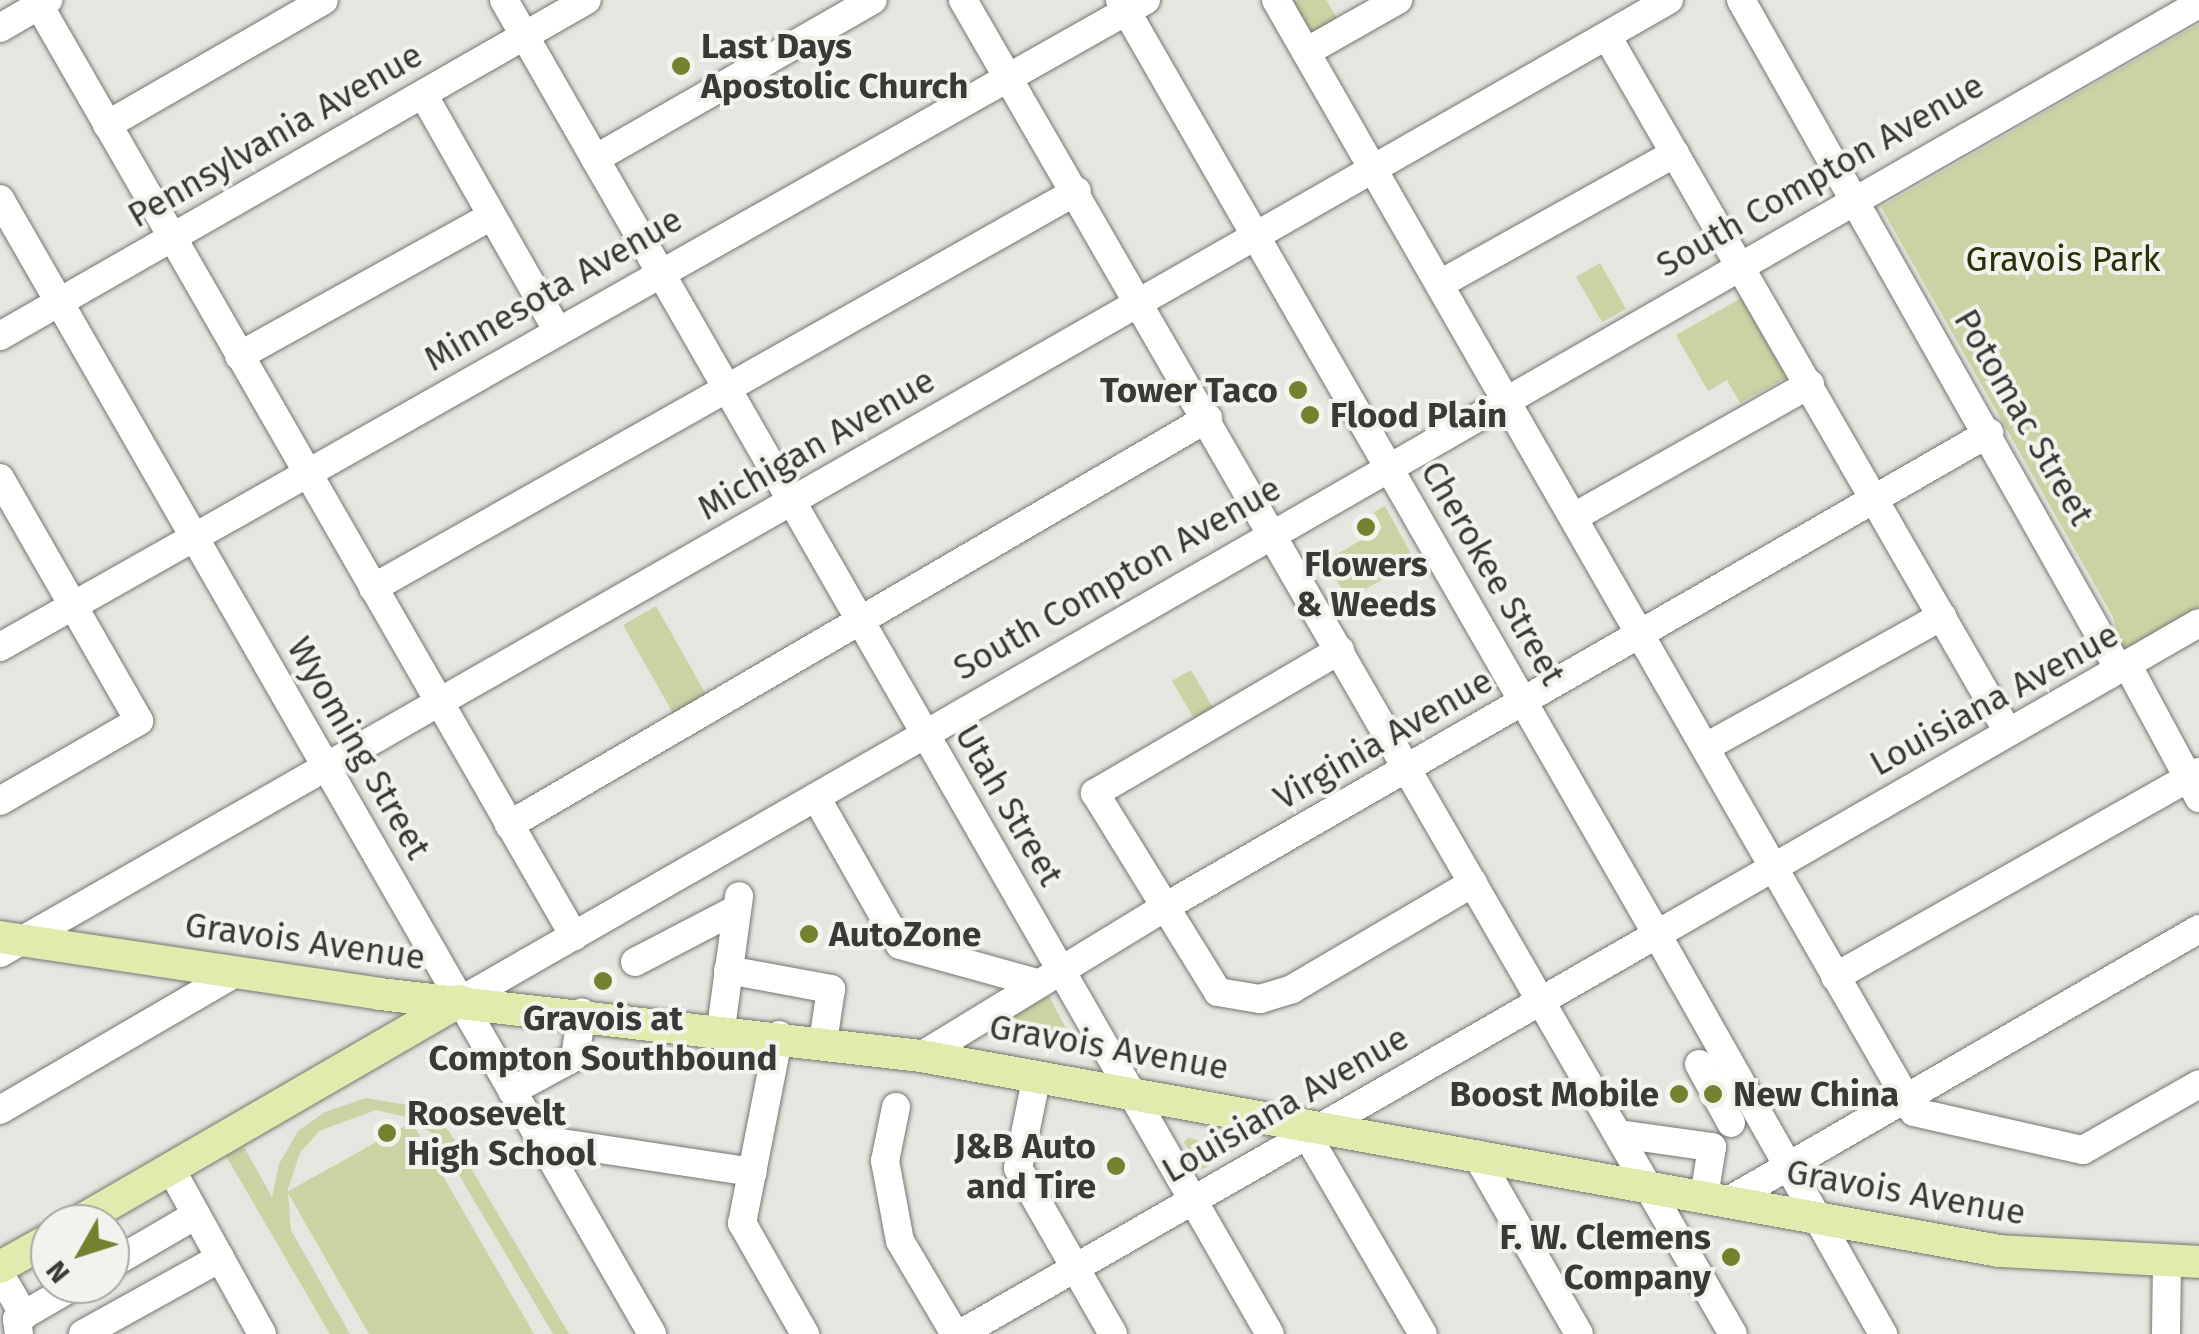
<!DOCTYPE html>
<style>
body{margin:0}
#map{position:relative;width:2199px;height:1334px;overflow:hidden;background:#e4e6df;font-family:"Fira Sans",sans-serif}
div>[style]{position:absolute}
.green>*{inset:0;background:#cad3a4}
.roads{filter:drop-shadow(0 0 2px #747670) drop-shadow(0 0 2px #747670)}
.minor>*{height:28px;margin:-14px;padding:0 14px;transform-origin:14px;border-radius:14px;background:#fff}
.major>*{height:32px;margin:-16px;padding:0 16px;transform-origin:16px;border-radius:16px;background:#e0ebae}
.dots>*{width:28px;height:28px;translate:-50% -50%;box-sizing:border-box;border:5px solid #f1f3ec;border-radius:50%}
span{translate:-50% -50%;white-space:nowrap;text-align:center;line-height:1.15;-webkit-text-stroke:8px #f1f3ec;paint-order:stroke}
.poi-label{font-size:35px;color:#393a37;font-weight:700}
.left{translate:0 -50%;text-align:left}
.right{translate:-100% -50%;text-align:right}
.street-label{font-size:35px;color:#393a37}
.park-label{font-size:35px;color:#2a2f08}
.north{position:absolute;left:30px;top:1204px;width:100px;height:100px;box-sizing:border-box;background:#f1f3ec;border:2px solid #a7a9a4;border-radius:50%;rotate:231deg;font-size:28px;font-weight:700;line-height:40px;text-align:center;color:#393a37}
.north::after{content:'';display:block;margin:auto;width:35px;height:45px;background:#75812e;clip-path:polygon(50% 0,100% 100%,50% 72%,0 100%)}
</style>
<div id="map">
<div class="green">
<i style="clip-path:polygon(1289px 0,1326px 0,1342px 26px,1314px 42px)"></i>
<i style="clip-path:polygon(2199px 24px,2199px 607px,2122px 652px,2113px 617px,1881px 207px)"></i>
<i style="clip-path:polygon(1600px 263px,1626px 309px,1602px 322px,1576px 277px)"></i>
<i style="clip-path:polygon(1743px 297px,1789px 376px,1740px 403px,1727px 380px,1708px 391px,1676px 335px)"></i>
<i style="clip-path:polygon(1385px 506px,1415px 561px,1348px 599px,1325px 561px,1382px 528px,1374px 512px)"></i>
<i style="clip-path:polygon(656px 606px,707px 696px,674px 715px,623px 625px)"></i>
<i style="clip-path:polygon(1191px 670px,1215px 711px,1196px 722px,1172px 681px)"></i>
<i style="clip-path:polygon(1049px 996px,1072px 1040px,1002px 1028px,1002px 1023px)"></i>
<i style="clip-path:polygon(366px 1098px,419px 1107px,449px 1131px,569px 1334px,553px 1334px,436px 1136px,407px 1117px,376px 1110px,319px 1131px,300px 1153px,287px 1192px,412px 1122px,534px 1334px,369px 1334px,288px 1193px,291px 1230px,350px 1334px,330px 1334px,226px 1156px,244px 1147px,272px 1197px,279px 1164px,298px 1131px,325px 1112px)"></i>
<i style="clip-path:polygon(1188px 1138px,1233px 1148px,1234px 1151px,1201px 1170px,1184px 1142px)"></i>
</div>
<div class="roads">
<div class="minor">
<i style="left:36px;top:0;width:1080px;rotate:60.11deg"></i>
<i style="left:504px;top:0;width:1538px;rotate:60.14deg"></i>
<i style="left:963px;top:0;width:1540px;rotate:60.01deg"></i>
<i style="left:1120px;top:0;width:1066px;rotate:60.12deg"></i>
<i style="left:1276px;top:0;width:1282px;rotate:60.16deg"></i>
<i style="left:1914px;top:1112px;width:173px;rotate:12.7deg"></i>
<i style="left:2083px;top:1150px;width:133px;rotate:-29.6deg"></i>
<i style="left:1741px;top:0;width:765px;rotate:60.55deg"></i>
<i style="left:0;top:28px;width:56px;rotate:-30.3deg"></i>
<i style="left:1607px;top:36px;width:803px;rotate:60.05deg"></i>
<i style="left:1306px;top:52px;width:106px;rotate:-29.5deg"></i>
<i style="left:423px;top:94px;width:271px;rotate:60.4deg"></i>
<i style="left:107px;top:125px;width:250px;rotate:-29.9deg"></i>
<i style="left:595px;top:159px;width:320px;rotate:-29.8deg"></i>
<i style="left:0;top:199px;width:1309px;rotate:60.12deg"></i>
<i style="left:1440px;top:284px;width:269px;rotate:-29.1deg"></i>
<i style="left:0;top:336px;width:676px;rotate:-29.79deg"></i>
<i style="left:239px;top:356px;width:289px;rotate:-29deg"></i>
<i style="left:0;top:478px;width:280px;rotate:60.2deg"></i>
<i style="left:139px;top:721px;width:160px;rotate:150.1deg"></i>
<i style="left:1574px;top:517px;width:271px;rotate:-29.4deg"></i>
<i style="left:373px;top:588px;width:808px;rotate:-29.42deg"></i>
<i style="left:0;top:647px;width:1316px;rotate:-29.45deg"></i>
<i style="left:1340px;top:650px;width:284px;rotate:149.7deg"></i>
<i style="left:1095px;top:793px;width:234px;rotate:58.3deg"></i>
<i style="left:1218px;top:992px;width:43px;rotate:9.5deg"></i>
<i style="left:1260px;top:999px;width:34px;rotate:-17deg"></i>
<i style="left:1292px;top:989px;width:210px;rotate:-30.4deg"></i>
<i style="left:2128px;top:666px;width:150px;rotate:61.7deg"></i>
<i style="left:1706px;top:747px;width:270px;rotate:-29deg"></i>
<i style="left:816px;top:797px;width:170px;rotate:60.4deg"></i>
<i style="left:900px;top:945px;width:142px;rotate:15.5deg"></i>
<i style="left:509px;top:825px;width:809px;rotate:-30.21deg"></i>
<i style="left:1668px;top:928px;width:612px;rotate:-29.87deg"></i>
<i style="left:1663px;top:945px;width:447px;rotate:60.5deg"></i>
<i style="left:0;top:953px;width:1922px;rotate:-29.73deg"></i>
<i style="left:635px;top:962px;width:115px;rotate:-27.5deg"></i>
<i style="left:728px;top:970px;width:105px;rotate:10.5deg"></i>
<i style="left:831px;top:989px;width:54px;rotate:98.6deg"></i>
<i style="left:1835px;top:977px;width:418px;rotate:-29.4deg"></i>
<i style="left:460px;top:1001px;width:2005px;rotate:-29.83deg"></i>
<i style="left:721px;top:1028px;width:133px;rotate:-82.2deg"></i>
<i style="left:779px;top:1035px;width:192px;rotate:101.1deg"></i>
<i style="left:742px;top:1223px;width:128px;rotate:60.4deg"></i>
<i style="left:921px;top:1056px;width:286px;rotate:-31.4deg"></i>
<i style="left:1165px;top:907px;width:951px;rotate:-29.91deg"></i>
<i style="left:1699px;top:1064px;width:67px;rotate:61.5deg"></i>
<i style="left:1037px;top:1075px;width:95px;rotate:101.5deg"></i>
<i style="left:1018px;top:1168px;width:191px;rotate:60.2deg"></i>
<i style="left:512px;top:1091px;width:72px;rotate:-28.4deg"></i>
<i style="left:575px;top:1057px;width:45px;rotate:-81deg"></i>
<i style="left:896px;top:1107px;width:55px;rotate:101.5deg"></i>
<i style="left:885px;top:1161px;width:81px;rotate:79.4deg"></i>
<i style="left:900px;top:1241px;width:108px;rotate:59.4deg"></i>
<i style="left:0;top:1110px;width:272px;rotate:-30.2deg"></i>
<i style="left:1619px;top:1134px;width:94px;rotate:8deg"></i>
<i style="left:1712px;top:1147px;width:51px;rotate:99.1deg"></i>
<i style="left:1307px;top:1135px;width:230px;rotate:59.8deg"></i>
<i style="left:541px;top:1140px;width:214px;rotate:8.6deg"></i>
<i style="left:1476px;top:1154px;width:207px;rotate:60.2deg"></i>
<i style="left:171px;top:1169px;width:188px;rotate:61.1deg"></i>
<i style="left:1728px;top:1201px;width:544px;rotate:-30.01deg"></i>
<i style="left:110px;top:1265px;width:99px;rotate:-30.2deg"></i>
<i style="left:0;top:1274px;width:48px;rotate:59.7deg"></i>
<i style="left:19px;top:1334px;width:15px;rotate:-98deg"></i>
<i style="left:17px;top:1319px;width:69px;rotate:-30.3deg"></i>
<i style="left:83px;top:1334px;width:157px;rotate:-29deg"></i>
<i style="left:960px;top:1334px;width:792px;rotate:-29.83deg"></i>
<i style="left:2166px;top:1334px;width:73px;rotate:-89.2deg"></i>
</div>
<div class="major">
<i style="left:0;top:937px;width:384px;rotate:8.5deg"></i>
<i style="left:380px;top:994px;width:545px;rotate:6.54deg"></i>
<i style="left:921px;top:1056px;width:1095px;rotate:10.25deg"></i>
<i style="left:1999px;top:1251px;width:200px;rotate:3.1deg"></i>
<i style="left:75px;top:1224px;width:445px;rotate:-30.1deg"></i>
<i style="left:0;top:1267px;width:57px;rotate:-29.2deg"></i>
</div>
</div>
<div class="dots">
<i style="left:681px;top:66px;background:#75812e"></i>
<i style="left:1298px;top:390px;background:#75812e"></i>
<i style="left:1310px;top:415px;background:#75812e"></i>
<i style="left:1366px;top:527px;background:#75812e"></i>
<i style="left:809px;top:934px;background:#75812e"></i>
<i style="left:603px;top:981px;background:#75812e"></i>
<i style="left:1679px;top:1094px;background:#75812e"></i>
<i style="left:1713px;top:1094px;background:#75812e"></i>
<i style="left:387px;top:1133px;background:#75812e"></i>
<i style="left:1116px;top:1166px;background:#75812e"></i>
<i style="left:1731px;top:1257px;background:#75812e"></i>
</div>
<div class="poi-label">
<span class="left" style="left:701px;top:66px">Last Days<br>Apostolic Church</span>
<span class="right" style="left:1278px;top:390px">Tower Taco</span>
<span class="left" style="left:1330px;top:415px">Flood Plain</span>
<span style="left:1366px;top:584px">Flowers<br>&amp; Weeds</span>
<span class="left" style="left:829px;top:934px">AutoZone</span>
<span style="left:603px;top:1038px">Gravois at<br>Compton Southbound</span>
<span class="right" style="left:1659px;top:1094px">Boost Mobile</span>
<span class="left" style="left:1733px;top:1094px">New China</span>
<span class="left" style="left:407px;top:1133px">Roosevelt<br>High School</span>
<span class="right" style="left:1096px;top:1166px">J&amp;B Auto<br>and Tire</span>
<span class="right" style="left:1711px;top:1257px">F. W. Clemens<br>Company</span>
</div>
<div class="street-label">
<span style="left:275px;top:135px;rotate:-30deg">Pennsylvania Avenue</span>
<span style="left:1820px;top:175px;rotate:-30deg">South Compton Avenue</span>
<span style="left:553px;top:289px;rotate:-30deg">Minnesota Avenue</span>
<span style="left:2024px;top:417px;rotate:60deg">Potomac Street</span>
<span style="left:816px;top:444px;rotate:-30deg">Michigan Avenue</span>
<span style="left:1493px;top:573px;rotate:60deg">Cherokee Street</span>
<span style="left:1117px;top:578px;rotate:-30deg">South Compton Avenue</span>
<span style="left:1994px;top:699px;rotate:-29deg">Louisiana Avenue</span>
<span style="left:1383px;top:739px;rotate:-30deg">Virginia Avenue</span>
<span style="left:359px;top:748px;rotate:60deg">Wyoming Street</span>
<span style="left:1009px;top:805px;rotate:60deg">Utah Street</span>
<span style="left:305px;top:941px;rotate:8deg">Gravois Avenue</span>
<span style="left:1109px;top:1047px;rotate:10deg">Gravois Avenue</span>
<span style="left:1285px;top:1104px;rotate:-30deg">Louisiana Avenue</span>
<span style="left:1906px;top:1192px;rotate:10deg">Gravois Avenue</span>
</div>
<div class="park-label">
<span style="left:2063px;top:259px">Gravois Park</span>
</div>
<div class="north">N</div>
</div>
